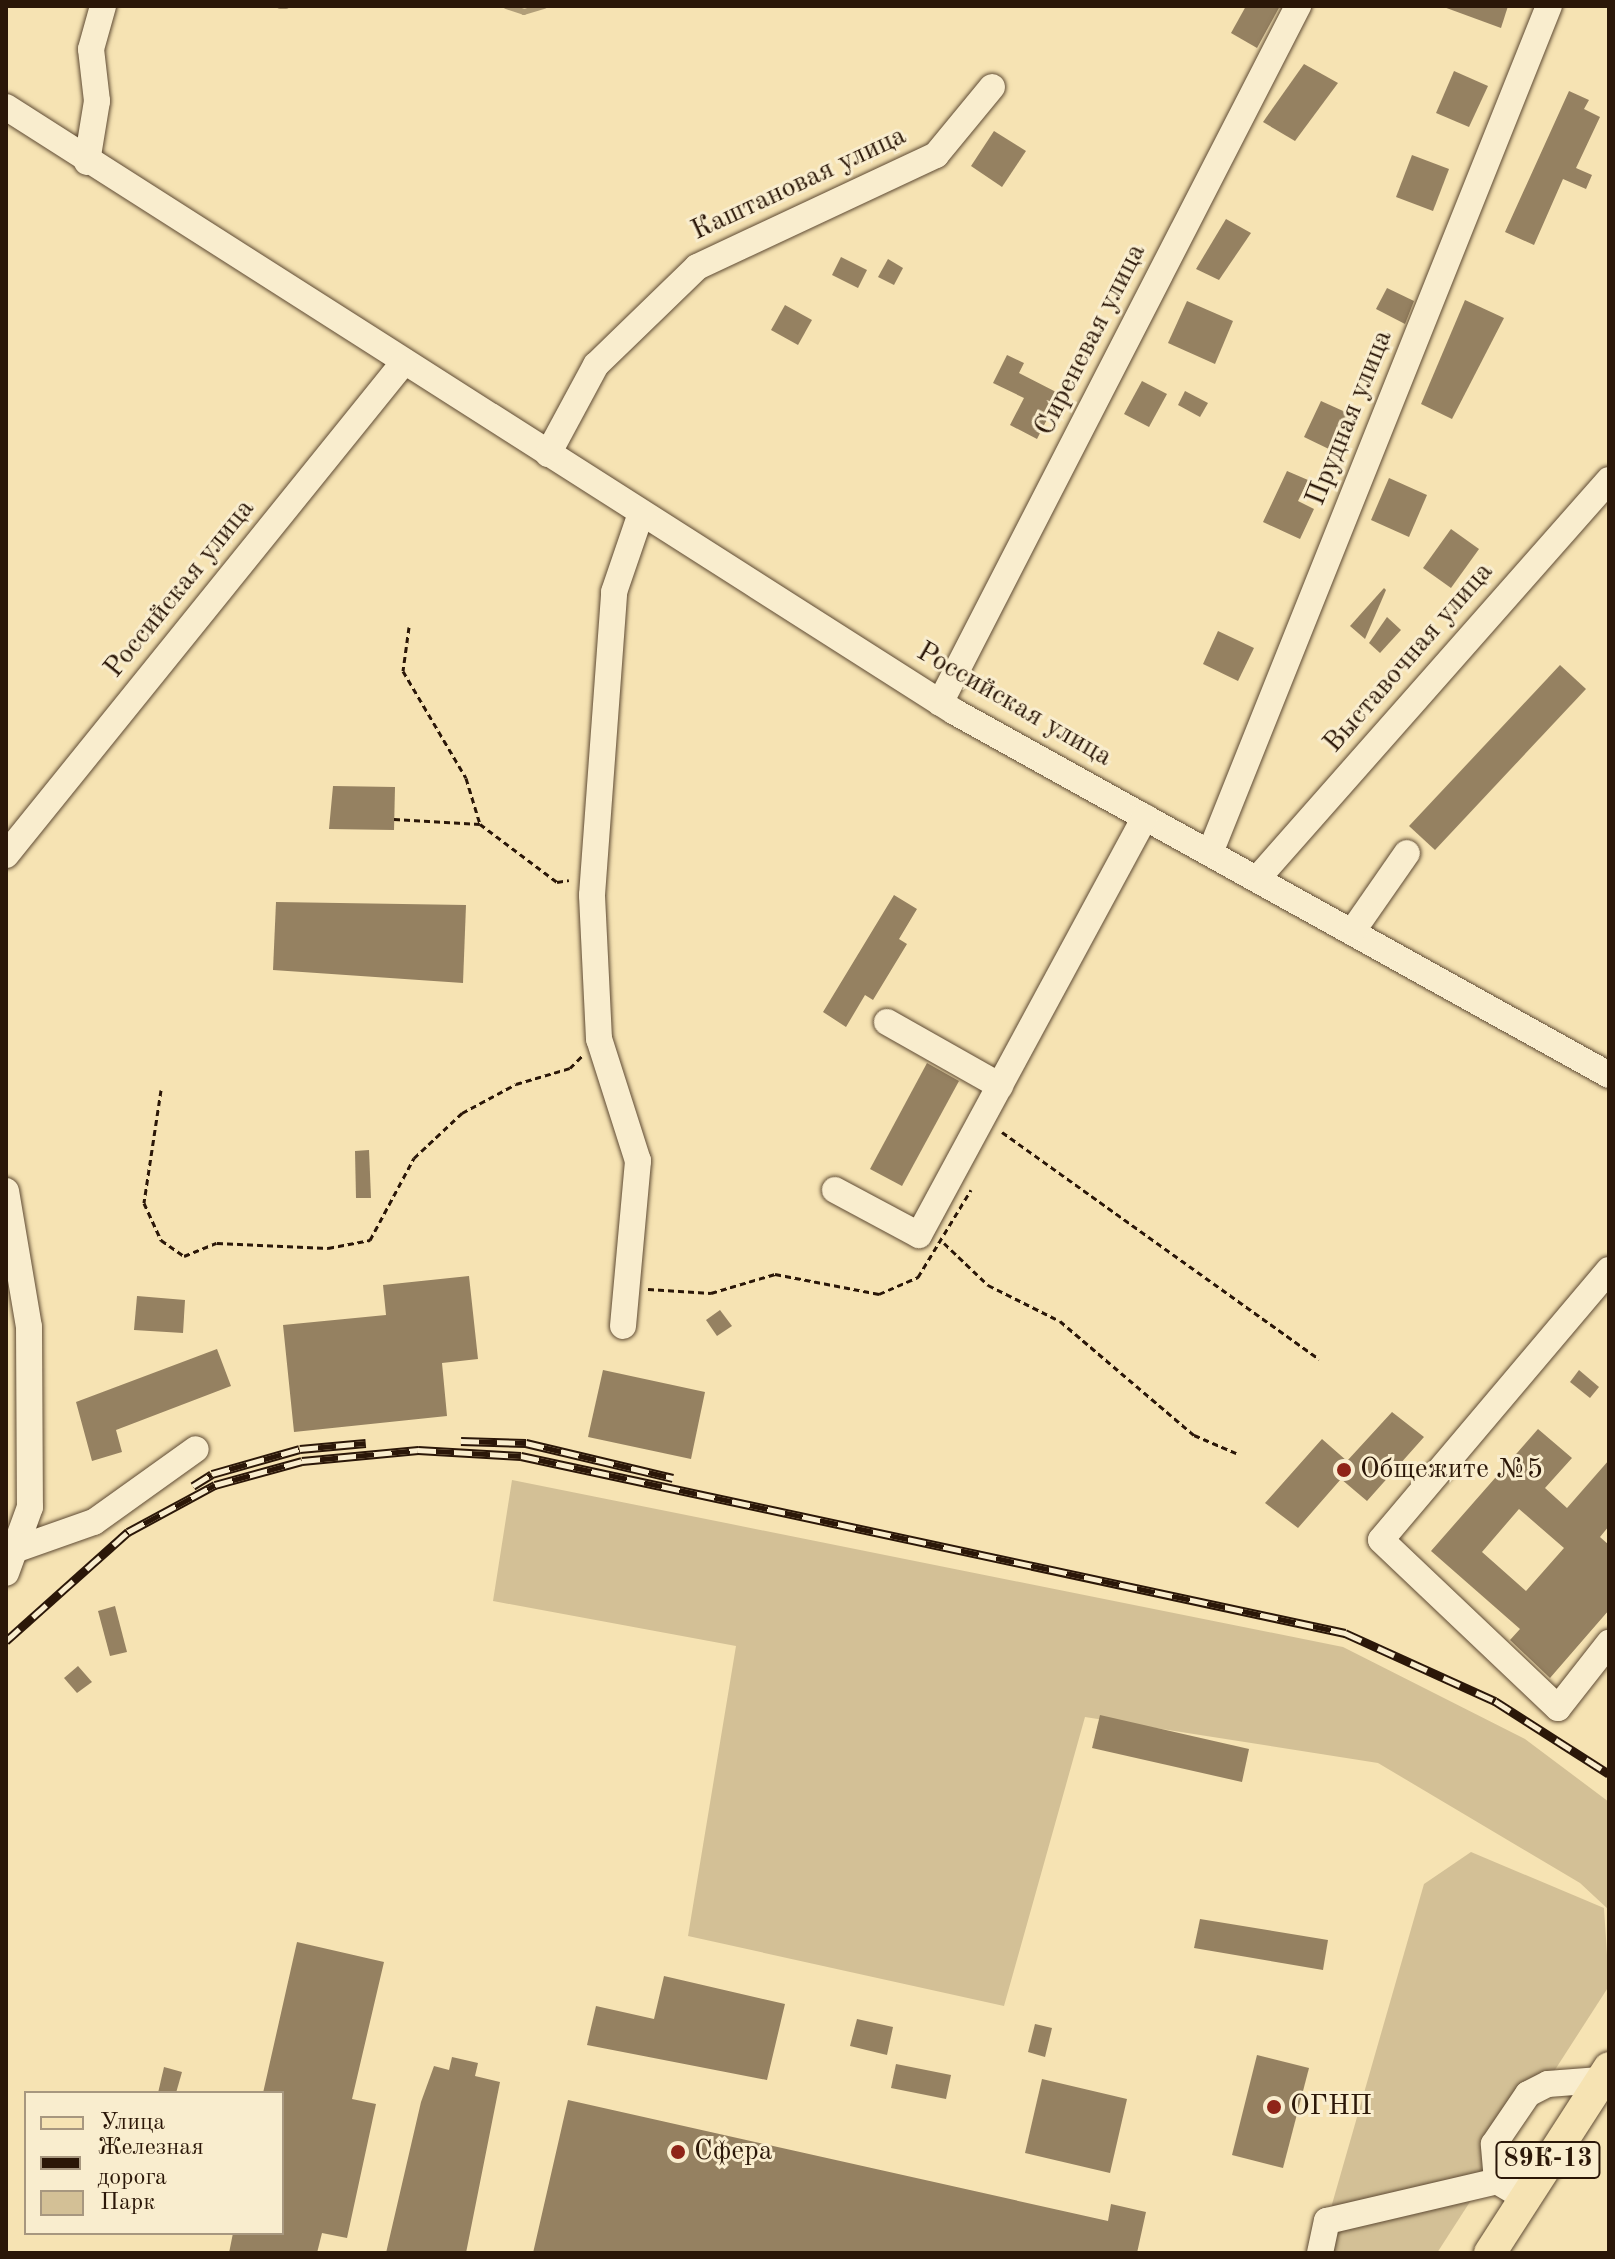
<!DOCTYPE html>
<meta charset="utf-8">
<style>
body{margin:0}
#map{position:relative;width:1615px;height:2259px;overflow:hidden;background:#f6e3b3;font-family:"Old Standard TT",serif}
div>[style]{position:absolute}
.green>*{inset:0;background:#d3c096}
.stream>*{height:6px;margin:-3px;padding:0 3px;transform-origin:3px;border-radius:3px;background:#b19e79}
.building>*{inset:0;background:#958161}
.path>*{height:3px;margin-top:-1.5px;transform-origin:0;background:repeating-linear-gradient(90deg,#2b1708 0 6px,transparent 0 10px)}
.roads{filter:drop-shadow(0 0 2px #5e4a33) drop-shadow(0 0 2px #5e4a33)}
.minor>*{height:26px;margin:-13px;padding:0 13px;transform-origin:13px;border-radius:13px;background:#f9edce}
.major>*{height:32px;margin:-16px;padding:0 16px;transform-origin:16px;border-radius:16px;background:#f6e3b3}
.rail>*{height:9px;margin-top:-4.5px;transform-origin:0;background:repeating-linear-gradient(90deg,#f9edce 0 18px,#2b1708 0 36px);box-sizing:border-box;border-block:2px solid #2b1708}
.dots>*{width:22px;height:22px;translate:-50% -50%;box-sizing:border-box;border:4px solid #f9edce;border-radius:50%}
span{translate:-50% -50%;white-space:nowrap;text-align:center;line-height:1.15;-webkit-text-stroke:6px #f9edce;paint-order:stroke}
.shield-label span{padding:2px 6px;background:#f9edce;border:2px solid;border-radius:6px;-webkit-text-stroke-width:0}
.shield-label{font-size:26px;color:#2b1708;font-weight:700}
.street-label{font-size:28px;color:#2b1708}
.poi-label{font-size:28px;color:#2b1708}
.left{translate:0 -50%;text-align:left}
.frame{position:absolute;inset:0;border:8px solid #2b1708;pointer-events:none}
.legend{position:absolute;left:24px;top:2091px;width:260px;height:144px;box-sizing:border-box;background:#f9edce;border:2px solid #a7977f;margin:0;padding:10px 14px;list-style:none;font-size:24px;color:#2b1708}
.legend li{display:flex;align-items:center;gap:16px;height:40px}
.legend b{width:40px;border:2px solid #a7977f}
</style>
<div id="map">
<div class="green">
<i style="clip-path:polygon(512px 1480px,1343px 1647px,1525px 1739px,1609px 1802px,1609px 1910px,1580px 1883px,1378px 1763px,1085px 1717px,1004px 2006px,688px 1936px,736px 1646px,493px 1601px)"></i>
<i style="clip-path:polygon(1471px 1852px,1604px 1908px,1609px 1986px,1437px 2253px,1318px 2253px,1424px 1884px)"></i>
</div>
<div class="stream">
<i style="left:280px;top:6px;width:6px"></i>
<i style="left:506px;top:6px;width:19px;rotate:18deg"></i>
<i style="left:524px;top:12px;width:21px;rotate:-17deg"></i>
</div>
<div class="building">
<i style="clip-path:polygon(1246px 6px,1280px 6px,1257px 48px,1231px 33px)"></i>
<i style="clip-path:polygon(1441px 6px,1508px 6px,1501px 28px)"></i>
<i style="clip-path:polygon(1304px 64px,1338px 83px,1295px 141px,1263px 122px)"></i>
<i style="clip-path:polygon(1454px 71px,1488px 86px,1469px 127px,1436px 113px)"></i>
<i style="clip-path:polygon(1569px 91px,1589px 100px,1584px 109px,1600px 117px,1576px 168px,1592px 175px,1586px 189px,1563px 179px,1534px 245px,1505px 232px)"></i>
<i style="clip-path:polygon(994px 131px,1026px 151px,1002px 187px,971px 166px)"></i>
<i style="clip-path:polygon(1412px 155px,1449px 169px,1433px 211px,1396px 197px)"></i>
<i style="clip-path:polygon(1226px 219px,1251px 233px,1219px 280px,1196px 269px)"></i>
<i style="clip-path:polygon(841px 257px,867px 270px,858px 288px,832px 275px)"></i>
<i style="clip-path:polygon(888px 259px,903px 268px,894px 285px,878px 277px)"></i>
<i style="clip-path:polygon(1387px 288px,1414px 301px,1405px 324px,1376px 309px)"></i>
<i style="clip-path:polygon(1465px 300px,1504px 318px,1452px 419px,1421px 404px)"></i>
<i style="clip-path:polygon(1187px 301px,1233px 321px,1215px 364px,1168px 343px)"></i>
<i style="clip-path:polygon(785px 305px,812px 320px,798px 345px,771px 330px)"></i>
<i style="clip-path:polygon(1007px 355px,1024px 363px,1019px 373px,1060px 394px,1037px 439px,1010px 425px,1024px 398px,993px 383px)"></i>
<i style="clip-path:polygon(1142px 381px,1167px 394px,1149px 427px,1124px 414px)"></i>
<i style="clip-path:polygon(1185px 391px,1208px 403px,1200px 417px,1178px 405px)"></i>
<i style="clip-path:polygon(1321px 401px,1352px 415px,1335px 452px,1304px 437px)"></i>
<i style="clip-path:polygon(1287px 471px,1308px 480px,1298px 501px,1314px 509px,1300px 539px,1263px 522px)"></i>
<i style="clip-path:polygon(1389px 478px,1427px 495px,1409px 537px,1371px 520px)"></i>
<i style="clip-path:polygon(1451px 529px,1479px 549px,1451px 588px,1423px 568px)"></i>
<i style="clip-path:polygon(1384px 588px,1386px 590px,1365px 639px,1350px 626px)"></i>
<i style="clip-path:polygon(1387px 617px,1401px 630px,1380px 653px,1369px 643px)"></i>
<i style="clip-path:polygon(1218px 631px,1254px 648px,1238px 681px,1203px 664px)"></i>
<i style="clip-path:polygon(1560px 665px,1586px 689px,1435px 850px,1409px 826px)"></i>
<i style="clip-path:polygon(333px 786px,395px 787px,394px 830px,329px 829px)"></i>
<i style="clip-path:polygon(894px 895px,917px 909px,899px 939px,907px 944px,873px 1000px,865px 995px,846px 1027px,823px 1012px)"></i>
<i style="clip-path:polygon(276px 902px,466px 905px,463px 983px,273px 970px)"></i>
<i style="clip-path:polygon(927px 1063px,959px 1081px,902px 1186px,870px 1169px)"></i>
<i style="clip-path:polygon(369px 1150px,371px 1198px,356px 1198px,355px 1151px)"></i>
<i style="clip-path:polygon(469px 1276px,478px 1359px,442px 1363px,447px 1416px,294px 1432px,283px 1325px,386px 1315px,383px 1285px)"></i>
<i style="clip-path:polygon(137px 1296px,185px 1300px,183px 1333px,134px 1330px)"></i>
<i style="clip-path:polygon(720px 1310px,732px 1326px,717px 1336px,706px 1320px)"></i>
<i style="clip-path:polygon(217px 1349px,231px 1386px,116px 1430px,122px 1452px,92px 1461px,76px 1402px)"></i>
<i style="clip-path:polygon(603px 1370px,705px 1392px,691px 1459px,588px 1437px)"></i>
<i style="clip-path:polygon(1579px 1370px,1599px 1387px,1590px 1398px,1570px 1382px)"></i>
<i style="clip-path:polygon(1392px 1412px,1424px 1437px,1367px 1501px,1341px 1479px,1298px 1528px,1265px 1503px,1322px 1439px,1347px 1461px)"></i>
<i style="clip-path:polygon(evenodd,1538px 1429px,1572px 1458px,1545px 1488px,1567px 1508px,1609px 1460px,1609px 1526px,1600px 1537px,1609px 1545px,1609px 1610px,1550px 1678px,1510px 1640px,1520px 1629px,1431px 1551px,1538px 1429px,1519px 1509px,1564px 1548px,1526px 1591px,1482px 1552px,1519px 1509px)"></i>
<i style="clip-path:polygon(115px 1606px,127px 1652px,110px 1656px,98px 1611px)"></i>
<i style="clip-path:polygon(78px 1666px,92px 1682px,77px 1693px,64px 1678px)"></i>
<i style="clip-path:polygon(1100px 1715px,1249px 1749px,1242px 1782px,1092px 1748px)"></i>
<i style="clip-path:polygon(1200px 1919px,1328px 1940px,1323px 1970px,1194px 1948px)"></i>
<i style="clip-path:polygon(297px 1942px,384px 1962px,352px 2099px,376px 2104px,347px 2238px,322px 2233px,317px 2253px,229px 2253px,233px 2233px,282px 2233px,282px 2093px,263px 2093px)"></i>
<i style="clip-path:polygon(664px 1976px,785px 2004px,767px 2080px,587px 2045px,596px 2006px,654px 2019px)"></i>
<i style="clip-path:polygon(857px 2019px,893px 2027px,887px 2055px,850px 2046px)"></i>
<i style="clip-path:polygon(1035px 2024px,1052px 2028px,1045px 2057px,1028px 2052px)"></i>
<i style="clip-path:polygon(1257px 2055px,1309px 2068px,1283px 2168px,1232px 2155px)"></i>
<i style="clip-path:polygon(452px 2057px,478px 2063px,475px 2076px,500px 2082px,466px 2253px,386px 2253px,421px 2102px,434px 2066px,449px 2070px)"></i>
<i style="clip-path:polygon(896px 2064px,951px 2075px,946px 2099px,891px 2088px)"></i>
<i style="clip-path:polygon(164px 2067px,182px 2072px,176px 2093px,158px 2093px)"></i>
<i style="clip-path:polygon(1042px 2079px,1127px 2099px,1110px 2173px,1025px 2153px)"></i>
<i style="clip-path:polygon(568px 2100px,1108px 2221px,1111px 2204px,1146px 2212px,1137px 2253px,533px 2253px)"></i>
</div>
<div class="path">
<i style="left:409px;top:627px;width:44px;rotate:97.8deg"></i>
<i style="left:403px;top:671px;width:124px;rotate:59.5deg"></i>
<i style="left:466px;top:778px;width:48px;rotate:73.1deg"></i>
<i style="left:394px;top:819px;width:86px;rotate:3.3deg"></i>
<i style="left:480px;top:824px;width:96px;rotate:37deg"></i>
<i style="left:557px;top:882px;width:12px;rotate:-9deg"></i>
<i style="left:161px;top:1090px;width:114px;rotate:98.6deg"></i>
<i style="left:144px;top:1203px;width:41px;rotate:65.3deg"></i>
<i style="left:161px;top:1240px;width:28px;rotate:35deg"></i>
<i style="left:184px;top:1256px;width:35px;rotate:-22deg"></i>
<i style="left:217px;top:1243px;width:111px;rotate:2.6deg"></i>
<i style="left:328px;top:1248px;width:43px;rotate:-10.8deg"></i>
<i style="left:370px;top:1240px;width:93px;rotate:-61.8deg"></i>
<i style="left:414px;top:1158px;width:66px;rotate:-43.2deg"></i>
<i style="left:462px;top:1113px;width:61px;rotate:-28.2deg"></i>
<i style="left:516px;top:1084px;width:56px;rotate:-16.5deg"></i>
<i style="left:570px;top:1068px;width:17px;rotate:-45deg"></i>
<i style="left:1002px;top:1132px;width:390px;rotate:35.6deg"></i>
<i style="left:944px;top:1243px;width:61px;rotate:43.7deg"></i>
<i style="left:988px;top:1285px;width:80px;rotate:26.6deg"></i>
<i style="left:1060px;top:1321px;width:176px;rotate:40.4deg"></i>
<i style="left:1194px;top:1435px;width:46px;rotate:23.2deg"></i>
<i style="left:648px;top:1289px;width:63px;rotate:3.6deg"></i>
<i style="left:711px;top:1293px;width:67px;rotate:-16.5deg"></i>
<i style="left:775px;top:1274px;width:106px;rotate:10.9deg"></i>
<i style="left:879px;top:1294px;width:43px;rotate:-23.6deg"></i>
<i style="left:918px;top:1277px;width:102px;rotate:-58.7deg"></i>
</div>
<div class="roads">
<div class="minor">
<i style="left:6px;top:107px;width:1125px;rotate:32.52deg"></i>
<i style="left:955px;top:712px;width:748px;rotate:29.03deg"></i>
<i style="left:87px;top:162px;width:62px;rotate:-80.7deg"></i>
<i style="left:97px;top:101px;width:52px;rotate:-96.6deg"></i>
<i style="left:91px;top:49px;width:45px;rotate:-74.4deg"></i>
<i style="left:548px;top:454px;width:101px;rotate:-61.7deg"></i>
<i style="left:596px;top:365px;width:141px;rotate:-44.1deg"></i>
<i style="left:697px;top:267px;width:264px;rotate:-25.1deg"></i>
<i style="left:936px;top:155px;width:88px;rotate:-50.5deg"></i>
<i style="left:940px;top:703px;width:784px;rotate:-62.81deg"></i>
<i style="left:1210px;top:853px;width:912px;rotate:-68.19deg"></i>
<i style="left:6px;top:855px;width:634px;rotate:-51.09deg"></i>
<i style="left:1257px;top:879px;width:532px;rotate:-48.58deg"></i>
<i style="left:1352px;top:932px;width:96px;rotate:-55.2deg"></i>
<i style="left:887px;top:1022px;width:130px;rotate:29.5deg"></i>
<i style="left:835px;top:1190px;width:95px;rotate:28.2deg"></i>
<i style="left:919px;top:1235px;width:475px;rotate:-61.6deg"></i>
<i style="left:6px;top:1191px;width:138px;rotate:80.4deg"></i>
<i style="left:29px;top:1327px;width:180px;rotate:89.7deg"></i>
<i style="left:30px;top:1507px;width:70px;rotate:110deg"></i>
<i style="left:1609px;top:1270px;width:353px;rotate:130.2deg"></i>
<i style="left:1381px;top:1540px;width:244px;rotate:43.5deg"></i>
<i style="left:1558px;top:1708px;width:83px;rotate:-51.9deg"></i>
<i style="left:623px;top:1326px;width:166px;rotate:-84.8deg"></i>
<i style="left:638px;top:1161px;width:128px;rotate:-107.7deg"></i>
<i style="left:599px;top:1039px;width:144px;rotate:-92.8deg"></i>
<i style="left:592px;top:895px;width:304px;rotate:-85.8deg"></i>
<i style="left:614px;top:592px;width:83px;rotate:-71.1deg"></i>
<i style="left:20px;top:1548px;width:78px;rotate:-19.4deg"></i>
<i style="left:94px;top:1522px;width:125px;rotate:-35.6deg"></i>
<i style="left:1497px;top:2181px;width:37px;rotate:-95deg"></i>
<i style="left:1494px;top:2144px;width:60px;rotate:-55.8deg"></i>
<i style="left:1528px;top:2094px;width:22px;rotate:-27deg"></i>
<i style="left:1548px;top:2084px;width:52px;rotate:-4.4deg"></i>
<i style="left:1320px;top:2253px;width:33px;rotate:-78deg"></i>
<i style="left:1327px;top:2221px;width:175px;rotate:-13.2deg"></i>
<i style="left:1497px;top:2181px;width:31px;rotate:31deg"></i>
</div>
<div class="major">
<i style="left:1490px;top:2253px;width:220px;rotate:-57.2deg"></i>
</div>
</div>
<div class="rail">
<i style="left:461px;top:1441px;width:65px;rotate:1.8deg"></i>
<i style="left:526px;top:1443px;width:151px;rotate:13.4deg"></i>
<i style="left:193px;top:1486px;width:22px;rotate:-32deg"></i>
<i style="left:212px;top:1474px;width:91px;rotate:-15.9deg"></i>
<i style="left:300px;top:1449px;width:66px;rotate:-5.2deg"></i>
<i style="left:6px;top:1641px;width:164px;rotate:-41.8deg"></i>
<i style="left:128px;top:1532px;width:99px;rotate:-28.4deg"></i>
<i style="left:215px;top:1485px;width:90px;rotate:-15.4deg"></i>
<i style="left:302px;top:1461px;width:117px;rotate:-5.4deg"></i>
<i style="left:418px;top:1450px;width:103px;rotate:3.3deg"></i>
<i style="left:521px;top:1456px;width:843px;rotate:12.12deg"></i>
<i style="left:1345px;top:1633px;width:165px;rotate:24.4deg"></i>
<i style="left:1495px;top:1701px;width:135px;rotate:32.6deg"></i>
</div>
<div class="dots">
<i style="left:1344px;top:1470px;background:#8f2418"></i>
<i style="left:1274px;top:2107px;background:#8f2418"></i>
<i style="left:678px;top:2152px;background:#8f2418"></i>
</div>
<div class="shield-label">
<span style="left:1548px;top:2160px">89К-13</span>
</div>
<div class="street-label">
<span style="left:799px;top:184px;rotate:-25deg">Каштановая улица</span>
<span style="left:1091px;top:340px;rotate:-63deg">Сиреневая улица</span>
<span style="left:1350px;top:418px;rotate:-68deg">Прудная улица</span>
<span style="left:180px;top:589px;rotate:-51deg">Российская улица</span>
<span style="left:1409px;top:658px;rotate:-49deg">Выставочная улица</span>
<span style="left:1014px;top:705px;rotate:30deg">Российская улица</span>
</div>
<div class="poi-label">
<span class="left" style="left:1360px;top:1470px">Общежите №5</span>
<span class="left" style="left:1290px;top:2107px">ОГНП</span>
<span class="left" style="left:694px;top:2152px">Сфера</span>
</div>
<div class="frame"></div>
<ul class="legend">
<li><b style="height:10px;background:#f6e3b3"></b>Улица</li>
<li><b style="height:10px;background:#2b1708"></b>Железная дорога</li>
<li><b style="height:22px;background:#d3c096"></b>Парк</li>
</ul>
</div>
